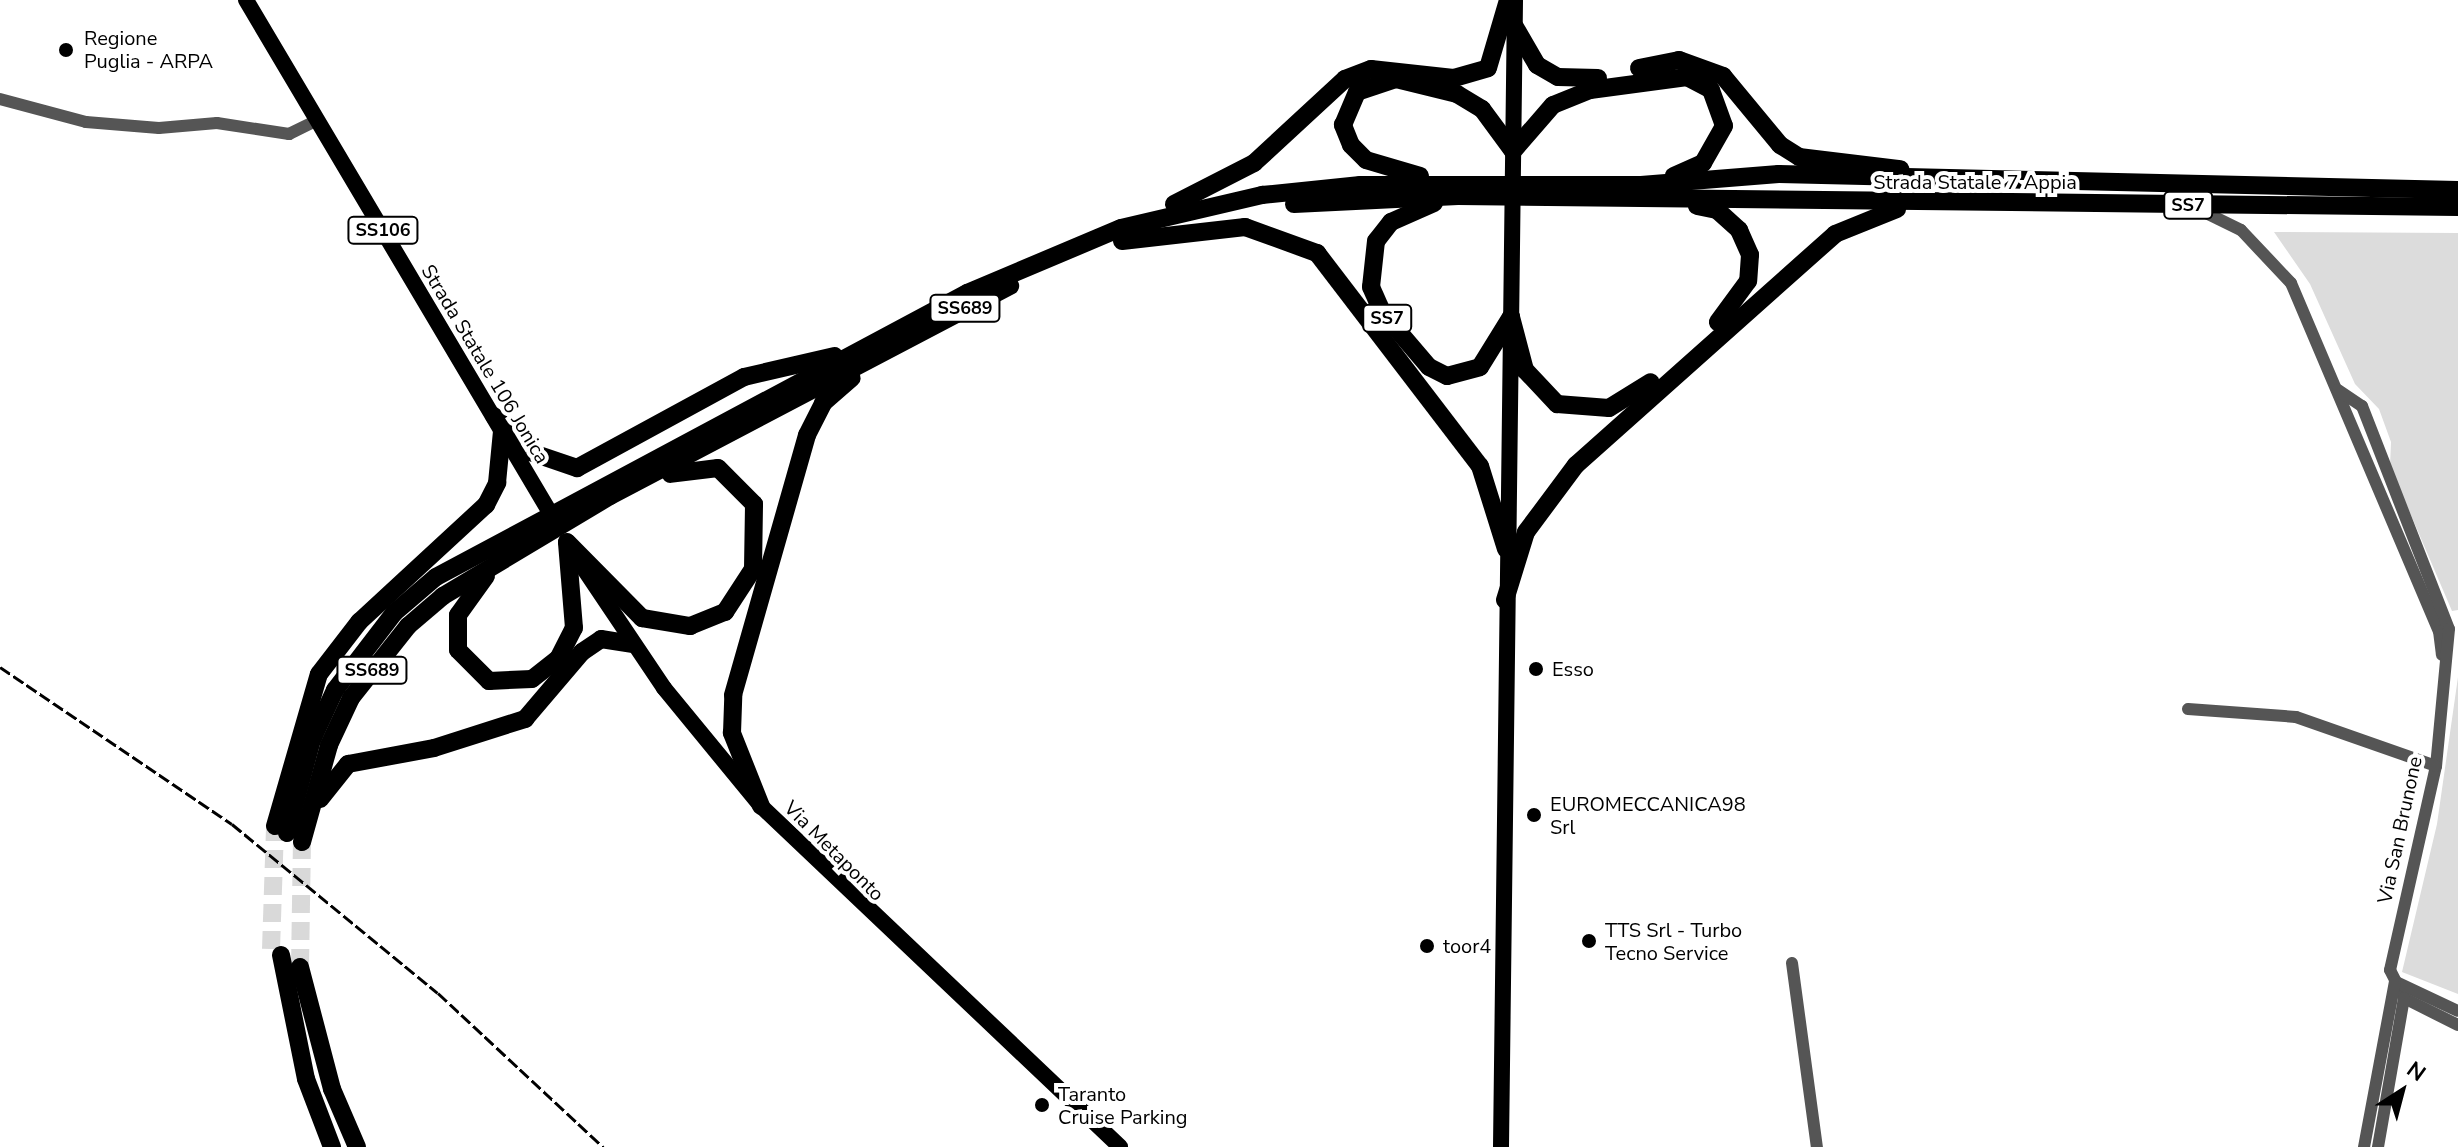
<!DOCTYPE html>
<style>
body{margin:0}
#map{position:relative;width:2458px;height:1147px;overflow:hidden;background:#fff;font-family:"Nunito Sans",sans-serif}
div>[style]{position:absolute}
.green>*{inset:0;background:#dcdcdc}
.highway-tunnel>*{height:18px;margin-top:-9px;transform-origin:0;background:repeating-linear-gradient(90deg,#d9d9d9 0 18px,transparent 0 27px)}
.minor>*{height:12px;margin:-6px;padding:0 6px;transform-origin:6px;border-radius:6px;background:#555}
.major>*{height:16px;margin:-8px;padding:0 8px;transform-origin:8px;border-radius:8px;background:#000}
.highway>*{height:18px;margin:-9px;padding:0 9px;transform-origin:9px;border-radius:9px;background:#000}
.rail>*{height:3px;margin-top:-1.5px;transform-origin:0;background:repeating-linear-gradient(90deg,#000 0 12px,transparent 0 16px)}
.dots>*{width:22px;height:22px;translate:-50% -50%;box-sizing:border-box;border:4px solid #fff;border-radius:50%}
span{translate:-50% -50%;white-space:nowrap;text-align:center;line-height:1.15;-webkit-text-stroke:8px #fff;paint-order:stroke}
.shield-label span{padding:2px 6px;background:#fff;border:2px solid;border-radius:6px;-webkit-text-stroke-width:0}
.shield-label{font-size:18px;color:#000;font-weight:700}
.poi-label{font-size:20px;color:#000}
.left{translate:0 -50%;text-align:left}
.street-label{font-size:20px;color:#000}
.north{position:absolute;left:2362px;top:1051px;width:80px;height:80px;-webkit-text-stroke:6px #fff;paint-order:stroke;rotate:36deg;font-size:22px;font-weight:700;line-height:32px;text-align:center;color:#000}
.north::after{content:'';display:block;margin:auto;width:28px;height:36px;background:#000;clip-path:polygon(50% 0,100% 100%,50% 72%,0 100%)}
</style>
<div id="map">
<div class="green">
<i style="clip-path:polygon(2274px 232px,2458px 233px,2458px 610px,2452px 611px,2390px 466px,2391px 442px,2379px 409px,2355px 384px,2310px 284px)"></i>
<i style="clip-path:polygon(2458px 677px,2458px 994px,2402px 972px,2437px 824px)"></i>
</div>
<div class="highway-tunnel">
<i style="left:271px;top:949px;width:123px;rotate:-88.1deg"></i>
<i style="left:300px;top:967px;width:125px;rotate:-89.1deg"></i>
</div>
<div class="minor">
<i style="left:0;top:99px;width:89px;rotate:15deg"></i>
<i style="left:86px;top:122px;width:73px;rotate:4.7deg"></i>
<i style="left:159px;top:128px;width:58px;rotate:-4.9deg"></i>
<i style="left:217px;top:123px;width:73px;rotate:8.7deg"></i>
<i style="left:289px;top:134px;width:32px;rotate:-26deg"></i>
<i style="left:2196px;top:208px;width:50px;rotate:26.1deg"></i>
<i style="left:2241px;top:230px;width:73px;rotate:46.7deg"></i>
<i style="left:2291px;top:283px;width:378px;rotate:67deg"></i>
<i style="left:2439px;top:631px;width:24px;rotate:83deg"></i>
<i style="left:2338px;top:390px;width:29px;rotate:34deg"></i>
<i style="left:2362px;top:406px;width:239px;rotate:68.7deg"></i>
<i style="left:2449px;top:629px;width:138px;rotate:95.4deg"></i>
<i style="left:2436px;top:766px;width:209px;rotate:102.7deg"></i>
<i style="left:2390px;top:970px;width:31px;rotate:63deg"></i>
<i style="left:2188px;top:709px;width:108px;rotate:4.2deg"></i>
<i style="left:2296px;top:717px;width:148px;rotate:19.3deg"></i>
<i style="left:1792px;top:963px;width:186px;rotate:82.3deg"></i>
<i style="left:2396px;top:982px;width:68px;rotate:25.1deg"></i>
<i style="left:2404px;top:998px;width:60px;rotate:26.6deg"></i>
<i style="left:2364px;top:1147px;width:168px;rotate:-79.4deg"></i>
<i style="left:2378px;top:1147px;width:151px;rotate:-80.1deg"></i>
</div>
<div class="major">
<i style="left:246px;top:0;width:612px;rotate:59.33deg"></i>
<i style="left:576px;top:557px;width:158px;rotate:56.1deg"></i>
<i style="left:664px;top:688px;width:153px;rotate:50.6deg"></i>
<i style="left:761px;top:806px;width:495px;rotate:43.5deg"></i>
<i style="left:1501px;top:1147px;width:1147px;rotate:-89.3deg"></i>
</div>
<div class="highway">
<i style="left:1515px;top:27px;width:44px;rotate:59.9deg"></i>
<i style="left:1537px;top:65px;width:24px;rotate:30deg"></i>
<i style="left:1558px;top:77px;width:40px;rotate:1.4deg"></i>
<i style="left:1639px;top:68px;width:41px;rotate:-11.3deg"></i>
<i style="left:1679px;top:60px;width:47px;rotate:20deg"></i>
<i style="left:1723px;top:76px;width:89px;rotate:50.4deg"></i>
<i style="left:1780px;top:145px;width:22px;rotate:32deg"></i>
<i style="left:1799px;top:157px;width:102px;rotate:6.8deg"></i>
<i style="left:1420px;top:176px;width:56px;rotate:-163.5deg"></i>
<i style="left:1366px;top:160px;width:21px;rotate:-135deg"></i>
<i style="left:1351px;top:145px;width:22px;rotate:-112deg"></i>
<i style="left:1343px;top:125px;width:36px;rotate:-67deg"></i>
<i style="left:1357px;top:92px;width:41px;rotate:-18.4deg"></i>
<i style="left:1396px;top:79px;width:63px;rotate:13.8deg"></i>
<i style="left:1457px;top:94px;width:29px;rotate:31deg"></i>
<i style="left:1482px;top:109px;width:52px;rotate:53.6deg"></i>
<i style="left:1513px;top:151px;width:61px;rotate:-49deg"></i>
<i style="left:1553px;top:105px;width:40px;rotate:-22deg"></i>
<i style="left:1590px;top:90px;width:98px;rotate:-7.6deg"></i>
<i style="left:1687px;top:77px;width:27px;rotate:28deg"></i>
<i style="left:1711px;top:90px;width:38px;rotate:70deg"></i>
<i style="left:1724px;top:126px;width:43px;rotate:119.6deg"></i>
<i style="left:1703px;top:163px;width:32px;rotate:156deg"></i>
<i style="left:1434px;top:203px;width:47px;rotate:156.2deg"></i>
<i style="left:1391px;top:222px;width:24px;rotate:128deg"></i>
<i style="left:1376px;top:241px;width:46px;rotate:96.2deg"></i>
<i style="left:1371px;top:287px;width:27px;rotate:66deg"></i>
<i style="left:1382px;top:312px;width:72px;rotate:49.5deg"></i>
<i style="left:1429px;top:367px;width:20px;rotate:27deg"></i>
<i style="left:1447px;top:376px;width:34px;rotate:-15deg"></i>
<i style="left:1480px;top:367px;width:59px;rotate:-58.2deg"></i>
<i style="left:1174px;top:204px;width:90px;rotate:-27.1deg"></i>
<i style="left:1254px;top:163px;width:124px;rotate:-42.7deg"></i>
<i style="left:1345px;top:79px;width:28px;rotate:-21deg"></i>
<i style="left:1371px;top:69px;width:83px;rotate:6.2deg"></i>
<i style="left:1454px;top:78px;width:35px;rotate:-16deg"></i>
<i style="left:1488px;top:68px;width:71px;rotate:-73.6deg"></i>
<i style="left:1294px;top:204px;width:164px;rotate:-2.8deg"></i>
<i style="left:1458px;top:196px;width:1000px;rotate:0.63deg"></i>
<i style="left:1697px;top:206px;width:20px;rotate:11deg"></i>
<i style="left:1717px;top:210px;width:30px;rotate:42deg"></i>
<i style="left:1739px;top:230px;width:27px;rotate:66deg"></i>
<i style="left:1750px;top:255px;width:26px;rotate:94deg"></i>
<i style="left:1748px;top:281px;width:51px;rotate:126.2deg"></i>
<i style="left:1122px;top:241px;width:124px;rotate:-6.5deg"></i>
<i style="left:1245px;top:227px;width:77px;rotate:19.9deg"></i>
<i style="left:1317px;top:253px;width:268px;rotate:52.6deg"></i>
<i style="left:1480px;top:466px;width:87px;rotate:72.6deg"></i>
<i style="left:1511px;top:317px;width:55px;rotate:75.2deg"></i>
<i style="left:1525px;top:370px;width:47px;rotate:46.7deg"></i>
<i style="left:1557px;top:404px;width:52px;rotate:4.4deg"></i>
<i style="left:1609px;top:408px;width:49px;rotate:-31.8deg"></i>
<i style="left:494px;top:416px;width:51px;rotate:45deg"></i>
<i style="left:530px;top:452px;width:50px;rotate:18.8deg"></i>
<i style="left:577px;top:468px;width:190px;rotate:-28.6deg"></i>
<i style="left:744px;top:377px;width:93px;rotate:-13deg"></i>
<i style="left:567px;top:542px;width:107px;rotate:45.4deg"></i>
<i style="left:642px;top:618px;width:49px;rotate:9.5deg"></i>
<i style="left:690px;top:626px;width:38px;rotate:-22deg"></i>
<i style="left:725px;top:612px;width:51px;rotate:-56.9deg"></i>
<i style="left:753px;top:569px;width:65px;rotate:-89.1deg"></i>
<i style="left:754px;top:504px;width:51px;rotate:-135deg"></i>
<i style="left:718px;top:468px;width:48px;rotate:172.9deg"></i>
<i style="left:486px;top:576px;width:48px;rotate:125.7deg"></i>
<i style="left:458px;top:615px;width:35px;rotate:90deg"></i>
<i style="left:458px;top:650px;width:44px;rotate:45deg"></i>
<i style="left:489px;top:681px;width:43px;rotate:-2.7deg"></i>
<i style="left:532px;top:679px;width:33px;rotate:-38deg"></i>
<i style="left:558px;top:659px;width:35px;rotate:-63deg"></i>
<i style="left:574px;top:628px;width:86px;rotate:-94.7deg"></i>
<i style="left:1505px;top:600px;width:71px;rotate:-72.8deg"></i>
<i style="left:1526px;top:532px;width:84px;rotate:-53.3deg"></i>
<i style="left:1576px;top:465px;width:347px;rotate:-41.7deg"></i>
<i style="left:1835px;top:234px;width:67px;rotate:-22deg"></i>
<i style="left:320px;top:799px;width:45px;rotate:-51.3deg"></i>
<i style="left:348px;top:764px;width:87px;rotate:-10.5deg"></i>
<i style="left:434px;top:748px;width:96px;rotate:-17.7deg"></i>
<i style="left:525px;top:719px;width:88px;rotate:-49.6deg"></i>
<i style="left:582px;top:652px;width:23px;rotate:-34deg"></i>
<i style="left:601px;top:639px;width:31px;rotate:9deg"></i>
<i style="left:761px;top:806px;width:79px;rotate:-111.7deg"></i>
<i style="left:732px;top:733px;width:38px;rotate:-88deg"></i>
<i style="left:733px;top:695px;width:270px;rotate:-74.1deg"></i>
<i style="left:807px;top:435px;width:36px;rotate:-63deg"></i>
<i style="left:823px;top:403px;width:38px;rotate:-41deg"></i>
<i style="left:275px;top:826px;width:158px;rotate:-73.9deg"></i>
<i style="left:319px;top:674px;width:66px;rotate:-52.4deg"></i>
<i style="left:359px;top:622px;width:173px;rotate:-42.7deg"></i>
<i style="left:486px;top:505px;width:25px;rotate:-63deg"></i>
<i style="left:497px;top:483px;width:52px;rotate:-84.5deg"></i>
<i style="left:287px;top:833px;width:96px;rotate:-75deg"></i>
<i style="left:312px;top:740px;width:55px;rotate:-65.3deg"></i>
<i style="left:335px;top:690px;width:97px;rotate:-52.5deg"></i>
<i style="left:394px;top:613px;width:55px;rotate:-40.6deg"></i>
<i style="left:436px;top:577px;width:602px;rotate:-28.14deg"></i>
<i style="left:967px;top:293px;width:167px;rotate:-22.9deg"></i>
<i style="left:1121px;top:228px;width:145px;rotate:-13.2deg"></i>
<i style="left:1262px;top:195px;width:99px;rotate:-5.8deg"></i>
<i style="left:1360px;top:185px;width:281px"></i>
<i style="left:1641px;top:185px;width:138px;rotate:-4.6deg"></i>
<i style="left:1779px;top:174px;width:679px;rotate:1.35deg"></i>
<i style="left:302px;top:842px;width:101px;rotate:-74.4deg"></i>
<i style="left:329px;top:745px;width:52px;rotate:-64.9deg"></i>
<i style="left:351px;top:698px;width:92px;rotate:-51.6deg"></i>
<i style="left:408px;top:626px;width:46px;rotate:-40.6deg"></i>
<i style="left:443px;top:596px;width:195px;rotate:-30.9deg"></i>
<i style="left:610px;top:496px;width:452px;rotate:-27.7deg"></i>
<i style="left:281px;top:955px;width:126px;rotate:78.6deg"></i>
<i style="left:306px;top:1079px;width:73px;rotate:69.1deg"></i>
<i style="left:300px;top:967px;width:126px;rotate:75.3deg"></i>
<i style="left:332px;top:1089px;width:63px;rotate:66.7deg"></i>
</div>
<div class="rail">
<i style="left:0;top:667px;width:280px;rotate:34.1deg"></i>
<i style="left:232px;top:824px;width:266px;rotate:39.4deg"></i>
<i style="left:438px;top:993px;width:226px;rotate:43deg"></i>
</div>
<div class="dots">
<i style="left:66px;top:50px;background:#000"></i>
<i style="left:1536px;top:669px;background:#000"></i>
<i style="left:1534px;top:815px;background:#000"></i>
<i style="left:1589px;top:941px;background:#000"></i>
<i style="left:1427px;top:946px;background:#000"></i>
<i style="left:1042px;top:1105px;background:#000"></i>
</div>
<div class="shield-label">
<span style="left:2188px;top:205px">SS7</span>
<span style="left:383px;top:230px">SS106</span>
<span style="left:965px;top:308px">SS689</span>
<span style="left:1387px;top:318px">SS7</span>
<span style="left:372px;top:670px">SS689</span>
</div>
<div class="poi-label">
<span class="left" style="left:84px;top:50px">Regione<br>Puglia - ARPA</span>
<span class="left" style="left:1552px;top:669px">Esso</span>
<span class="left" style="left:1550px;top:816px">EUROMECCANICA98<br>Srl</span>
<span class="left" style="left:1605px;top:942px">TTS Srl - Turbo<br>Tecno Service</span>
<span class="left" style="left:1443px;top:946px">toor4</span>
<span class="left" style="left:1058px;top:1106px">Taranto<br>Cruise Parking</span>
</div>
<div class="street-label">
<span style="left:1975px;top:182px">Strada Statale 7 Appia</span>
<span style="left:485px;top:364px;rotate:59deg">Strada Statale 106 Jonica</span>
<span style="left:2400px;top:830px;rotate:-78deg">Via San Brunone</span>
<span style="left:834px;top:851px;rotate:45deg">Via Metaponto</span>
</div>
<div class="north">N</div>
</div>
